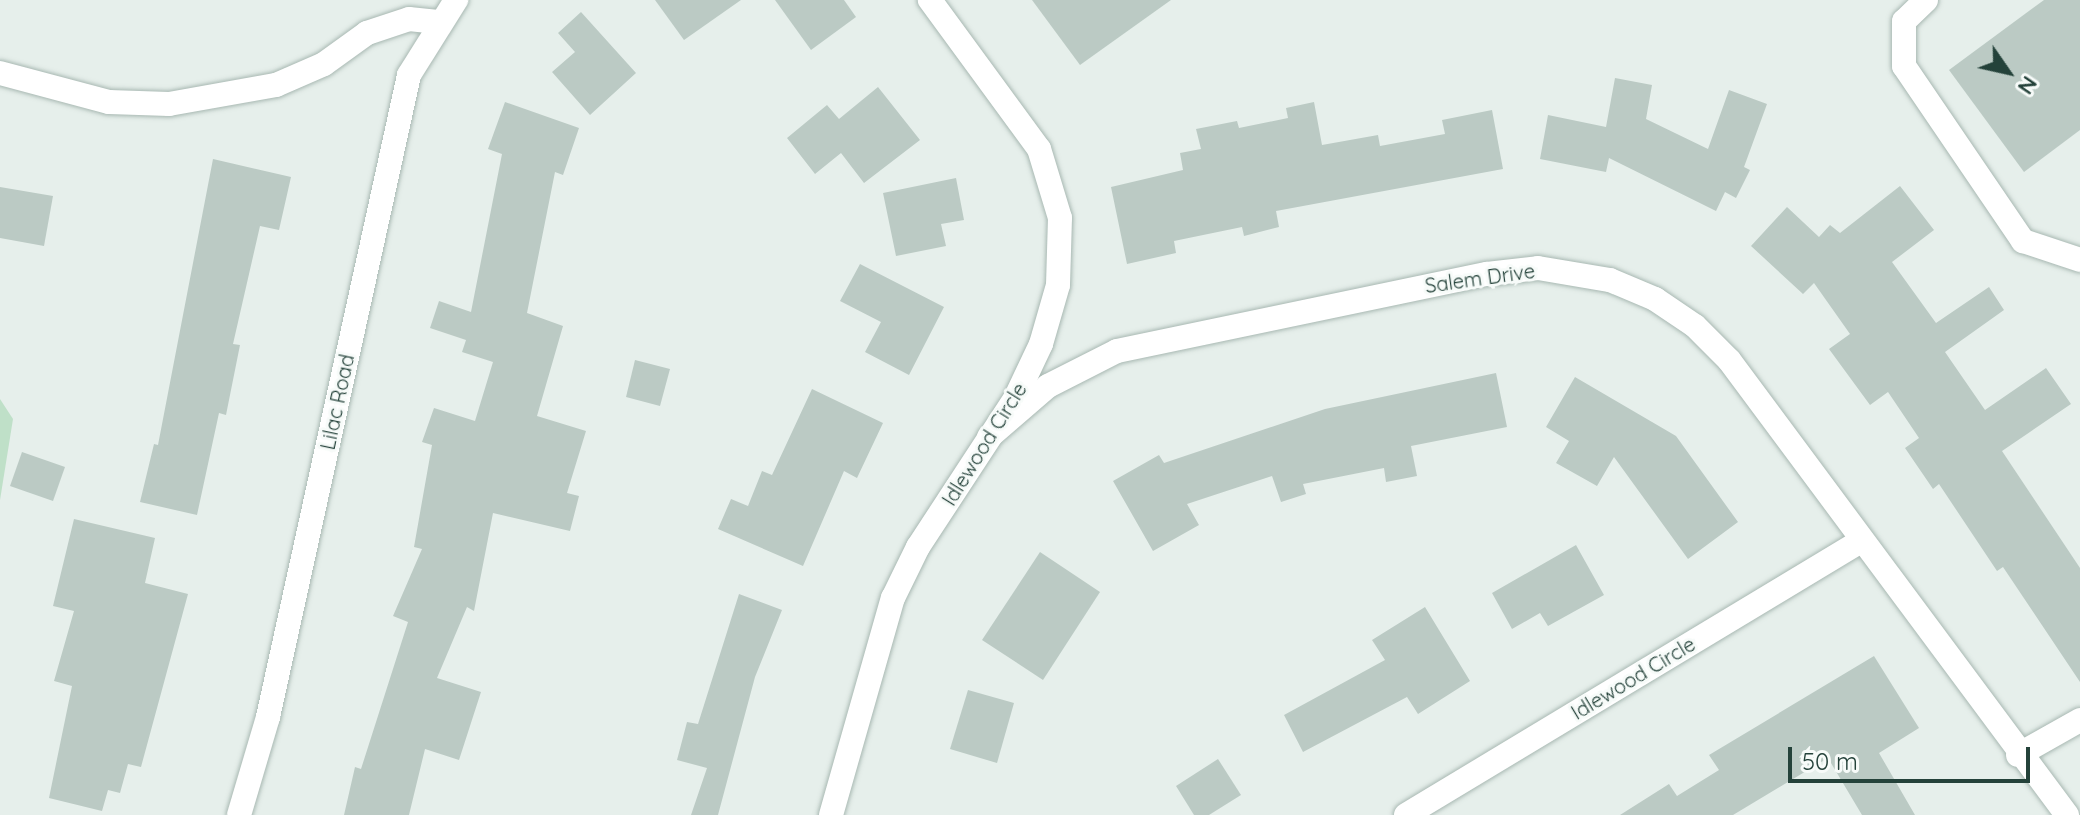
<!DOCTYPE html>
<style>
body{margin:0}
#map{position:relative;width:2080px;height:815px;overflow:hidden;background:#e6efeb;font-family:Quicksand,sans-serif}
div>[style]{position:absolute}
.green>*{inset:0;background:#bfe0c8}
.building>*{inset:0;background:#bbcac4}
.roads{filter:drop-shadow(0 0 2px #a8b8b2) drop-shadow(0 0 2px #a8b8b2)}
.minor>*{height:24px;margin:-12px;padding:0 12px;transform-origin:12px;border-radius:12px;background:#fff}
span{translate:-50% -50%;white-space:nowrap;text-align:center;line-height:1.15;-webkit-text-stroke:6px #f7fbf9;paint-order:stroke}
.street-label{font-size:20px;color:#24423a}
.north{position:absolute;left:1968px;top:32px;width:80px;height:80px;-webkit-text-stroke:6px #f7fbf9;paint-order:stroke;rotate:124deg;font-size:22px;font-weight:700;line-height:32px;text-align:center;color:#24423a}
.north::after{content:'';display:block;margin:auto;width:28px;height:36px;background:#24423a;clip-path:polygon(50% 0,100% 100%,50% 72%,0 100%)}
.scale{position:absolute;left:1788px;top:747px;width:242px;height:36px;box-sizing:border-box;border:4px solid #24423a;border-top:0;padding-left:10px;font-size:24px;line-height:28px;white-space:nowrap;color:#24423a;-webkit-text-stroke:6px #f7fbf9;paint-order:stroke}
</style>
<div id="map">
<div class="green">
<i style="clip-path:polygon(0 399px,13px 419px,0 500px)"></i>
</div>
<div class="building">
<i style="clip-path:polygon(655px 0,741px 0,684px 40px)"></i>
<i style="clip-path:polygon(775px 0,844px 0,856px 17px,811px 50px)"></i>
<i style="clip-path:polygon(1032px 0,1171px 0,1080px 65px)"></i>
<i style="clip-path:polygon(2044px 0,2080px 0,2080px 130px,2024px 172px,1949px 70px)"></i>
<i style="clip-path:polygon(581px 12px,636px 73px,590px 115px,552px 72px,575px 52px,558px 33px)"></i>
<i style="clip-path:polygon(1615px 78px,1652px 85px,1646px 119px,1708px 149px,1729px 90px,1767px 104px,1744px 167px,1750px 170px,1736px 198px,1725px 192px,1716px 211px,1609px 158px,1606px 172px,1540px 159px,1548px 115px,1606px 127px)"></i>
<i style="clip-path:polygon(878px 87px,920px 140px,864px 183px,841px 153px,815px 174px,787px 138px,827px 105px,839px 119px)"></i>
<i style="clip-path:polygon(505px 102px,579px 128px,563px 175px,555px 172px,527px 313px,563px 326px,537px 416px,586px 431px,567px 493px,579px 496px,570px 531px,493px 513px,474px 611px,467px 607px,437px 678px,481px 692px,459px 760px,425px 749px,409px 815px,344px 815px,355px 767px,361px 769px,408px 622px,393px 616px,422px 549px,414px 547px,432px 445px,422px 442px,434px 408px,475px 421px,493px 362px,462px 352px,466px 340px,430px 328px,439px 301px,471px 312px,502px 154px,488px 149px)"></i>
<i style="clip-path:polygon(1314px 102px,1322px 145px,1378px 135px,1380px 146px,1445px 134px,1442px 120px,1492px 110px,1503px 169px,1276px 211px,1279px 227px,1244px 236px,1242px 227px,1174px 241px,1176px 253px,1127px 264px,1111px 187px,1183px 170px,1180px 153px,1201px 149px,1196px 129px,1237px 121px,1239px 128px,1288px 118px,1286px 108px)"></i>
<i style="clip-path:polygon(213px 159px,291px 177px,279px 230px,260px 226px,233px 344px,240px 345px,226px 415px,219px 413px,197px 515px,140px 502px,154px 444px,158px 445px)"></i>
<i style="clip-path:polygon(956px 178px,964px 220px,941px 224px,946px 246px,896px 256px,883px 193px)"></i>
<i style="clip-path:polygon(1900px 186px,1934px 230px,1892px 262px,1936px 323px,1989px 287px,2004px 310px,1945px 352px,1985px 410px,2046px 368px,2071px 404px,2002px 451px,2080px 568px,2080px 682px,2003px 567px,1997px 571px,1939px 484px,1933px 489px,1905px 448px,1919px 438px,1888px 392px,1870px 405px,1829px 349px,1850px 334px,1814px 283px,1803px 294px,1751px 246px,1787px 207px,1819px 237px,1830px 225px,1840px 233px)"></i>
<i style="clip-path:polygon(0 187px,53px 196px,44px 246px,0 238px)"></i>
<i style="clip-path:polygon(860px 264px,944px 307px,909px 375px,865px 352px,881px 322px,840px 301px)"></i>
<i style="clip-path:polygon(635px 360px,670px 369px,660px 406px,626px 397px)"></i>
<i style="clip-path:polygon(1496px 373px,1507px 427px,1411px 446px,1417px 476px,1386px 482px,1384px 468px,1303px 484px,1306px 494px,1281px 502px,1272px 476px,1187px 504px,1199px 525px,1153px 551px,1113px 481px,1159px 455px,1164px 463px,1325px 409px)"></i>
<i style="clip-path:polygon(1575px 377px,1676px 436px,1738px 522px,1688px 559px,1614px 457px,1597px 486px,1556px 463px,1569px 441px,1546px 427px)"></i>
<i style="clip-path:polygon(812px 389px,883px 423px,857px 478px,844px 471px,803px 566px,718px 529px,731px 499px,748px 506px,762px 471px,772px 475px)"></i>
<i style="clip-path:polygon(22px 452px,65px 467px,53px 501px,10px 486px)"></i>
<i style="clip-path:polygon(74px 519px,155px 538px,145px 583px,188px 594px,141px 767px,128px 764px,120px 793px,108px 790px,102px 811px,49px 798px,72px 686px,54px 681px,74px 611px,53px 606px)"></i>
<i style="clip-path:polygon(1576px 545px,1604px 595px,1548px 626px,1540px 613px,1512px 629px,1492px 593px)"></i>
<i style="clip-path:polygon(1040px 552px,1100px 592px,1043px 680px,982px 640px)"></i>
<i style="clip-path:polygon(739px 594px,782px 610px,755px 677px,718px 815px,691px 815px,707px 768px,677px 760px,687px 722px,698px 724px)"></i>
<i style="clip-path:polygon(1425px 607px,1470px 681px,1418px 714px,1407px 697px,1303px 752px,1284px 715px,1385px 660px,1372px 640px)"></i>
<i style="clip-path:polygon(1874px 656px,1919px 728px,1879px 753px,1915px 815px,1862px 815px,1828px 758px,1733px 815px,1620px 815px,1669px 784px,1677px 796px,1719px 770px,1709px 755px)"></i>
<i style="clip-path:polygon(968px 690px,1014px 703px,997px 763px,950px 749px)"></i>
<i style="clip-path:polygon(1218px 759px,1241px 795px,1209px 815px,1194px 815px,1176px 786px)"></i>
</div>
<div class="roads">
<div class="minor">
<i style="left:1926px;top:0;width:30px;rotate:136deg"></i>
<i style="left:1904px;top:21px;width:45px;rotate:90deg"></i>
<i style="left:1904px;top:66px;width:212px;rotate:55.8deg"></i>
<i style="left:2023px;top:241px;width:60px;rotate:18.4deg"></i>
<i style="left:0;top:73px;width:113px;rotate:14.9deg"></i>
<i style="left:109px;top:102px;width:60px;rotate:1.9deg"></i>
<i style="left:169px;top:104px;width:109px;rotate:-10.1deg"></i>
<i style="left:276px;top:85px;width:52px;rotate:-23.6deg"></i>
<i style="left:324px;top:64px;width:53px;rotate:-35.8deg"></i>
<i style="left:367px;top:33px;width:44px;rotate:-18.4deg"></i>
<i style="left:409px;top:19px;width:29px;rotate:6deg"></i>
<i style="left:989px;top:437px;width:78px;rotate:-40.8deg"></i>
<i style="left:1048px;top:386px;width:77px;rotate:-26.9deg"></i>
<i style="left:1117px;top:351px;width:378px;rotate:-11.8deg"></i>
<i style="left:1487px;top:274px;width:51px;rotate:-6.7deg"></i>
<i style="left:1538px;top:268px;width:73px;rotate:9.5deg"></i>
<i style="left:1610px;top:280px;width:49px;rotate:22.9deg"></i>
<i style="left:1655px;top:299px;width:48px;rotate:34deg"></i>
<i style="left:1695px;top:326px;width:48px;rotate:45deg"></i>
<i style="left:1729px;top:360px;width:567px;rotate:53.39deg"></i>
<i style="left:2018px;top:755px;width:71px;rotate:-29.4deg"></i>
<i style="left:239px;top:815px;width:102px;rotate:-73.5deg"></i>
<i style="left:268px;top:717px;width:657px;rotate:-77.61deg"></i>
<i style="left:409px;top:75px;width:89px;rotate:-57.9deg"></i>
<i style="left:831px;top:815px;width:226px;rotate:-74.1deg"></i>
<i style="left:893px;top:598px;width:57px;rotate:-63.9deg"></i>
<i style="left:918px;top:547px;width:177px;rotate:-56.8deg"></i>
<i style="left:1015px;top:399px;width:61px;rotate:-64.7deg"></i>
<i style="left:1041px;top:344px;width:61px;rotate:-73.9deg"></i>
<i style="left:1058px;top:285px;width:67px;rotate:-88.3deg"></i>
<i style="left:1060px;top:218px;width:72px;rotate:-106.9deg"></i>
<i style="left:1039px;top:149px;width:185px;rotate:-126.2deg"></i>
<i style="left:1406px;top:815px;width:531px;rotate:-31.06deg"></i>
</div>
</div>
<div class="street-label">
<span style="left:1480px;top:278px;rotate:-8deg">Salem Drive</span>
<span style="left:337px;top:402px;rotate:-78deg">Lilac Road</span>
<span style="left:984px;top:444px;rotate:-58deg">Idlewood Circle</span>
<span style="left:1633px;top:678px;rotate:-31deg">Idlewood Circle</span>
</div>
<div class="north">N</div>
<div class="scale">50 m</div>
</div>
